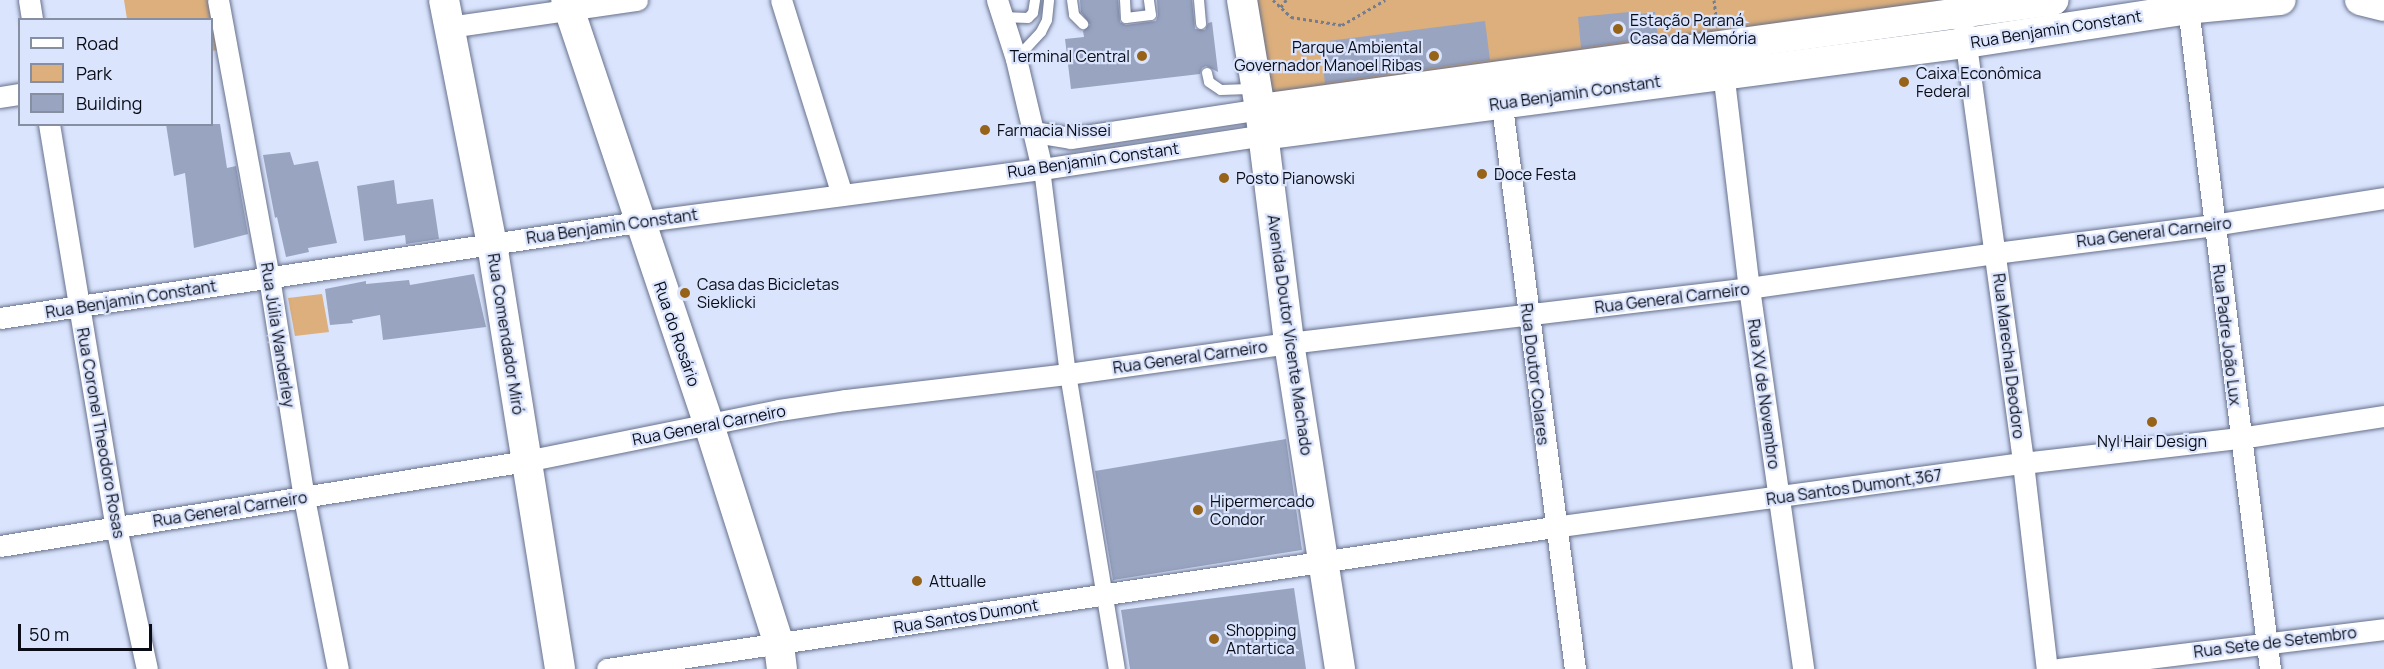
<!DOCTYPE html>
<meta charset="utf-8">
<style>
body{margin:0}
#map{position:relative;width:2384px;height:669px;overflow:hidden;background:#dae4fd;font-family:Manrope,sans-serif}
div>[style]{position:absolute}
.green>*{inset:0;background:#dcaf7c}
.building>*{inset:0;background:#99a4c1}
.path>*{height:3px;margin-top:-1.5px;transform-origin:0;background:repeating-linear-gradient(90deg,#757c8d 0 3px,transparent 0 6px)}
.roads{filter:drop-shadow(0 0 2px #67718c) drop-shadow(0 0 2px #67718c)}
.service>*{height:10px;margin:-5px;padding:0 5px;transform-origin:5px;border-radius:5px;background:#fff}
.pedestrian>*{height:16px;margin:-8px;padding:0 8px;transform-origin:8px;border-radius:8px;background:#fff}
.minor>*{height:21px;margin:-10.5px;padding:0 10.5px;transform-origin:10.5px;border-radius:10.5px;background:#fff}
.secondary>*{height:30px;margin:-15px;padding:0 15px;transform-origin:15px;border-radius:15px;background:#fff}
.dots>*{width:16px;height:16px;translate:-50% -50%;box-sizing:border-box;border:3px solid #dae4fd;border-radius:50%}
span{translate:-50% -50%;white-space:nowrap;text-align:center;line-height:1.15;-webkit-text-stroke:4.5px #dae4fd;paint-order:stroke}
.poi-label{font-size:16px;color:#090c16}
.left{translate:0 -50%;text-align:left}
.right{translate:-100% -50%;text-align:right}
.street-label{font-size:16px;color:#090c16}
.legend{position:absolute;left:18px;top:18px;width:195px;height:108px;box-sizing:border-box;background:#dae4fd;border:2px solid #868ea1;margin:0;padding:8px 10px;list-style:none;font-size:18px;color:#090c16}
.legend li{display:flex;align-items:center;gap:12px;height:30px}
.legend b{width:30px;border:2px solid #868ea1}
.scale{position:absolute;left:18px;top:624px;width:134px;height:27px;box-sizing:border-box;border:3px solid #090c16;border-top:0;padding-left:8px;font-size:18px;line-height:21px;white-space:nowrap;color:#090c16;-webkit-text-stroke:4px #dae4fd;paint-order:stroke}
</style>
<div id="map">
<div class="green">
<i style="clip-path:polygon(124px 0,208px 0,218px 50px,212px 51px,212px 20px,127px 19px)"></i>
<i style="clip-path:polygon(1253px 0,1957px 0,1269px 99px)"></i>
<i style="clip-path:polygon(322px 294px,329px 332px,295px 336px,288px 298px)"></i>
</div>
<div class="building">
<i style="clip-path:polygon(1080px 0,1118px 0,1120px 22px,1126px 25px,1156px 21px,1158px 15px,1157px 0,1192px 0,1195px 29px,1205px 30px,1208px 23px,1212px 22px,1218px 72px,1206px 66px,1202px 68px,1200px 74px,1071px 89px,1065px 39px,1084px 37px,1083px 31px,1090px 25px,1081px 12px)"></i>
<i style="clip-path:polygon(1639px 11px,1640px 14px,1655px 12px,1658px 37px,1581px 48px,1578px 17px)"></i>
<i style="clip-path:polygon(1485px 21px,1490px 60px,1325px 83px,1320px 42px)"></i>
<i style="clip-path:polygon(166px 124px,220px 124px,227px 168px,236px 166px,248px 234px,194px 248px,185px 173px,174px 176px)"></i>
<i style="clip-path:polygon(290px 152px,294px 165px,318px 161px,337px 243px,308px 248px,309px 252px,286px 257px,277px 217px,275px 218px,263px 155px)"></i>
<i style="clip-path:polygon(394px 180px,397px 204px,433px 199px,439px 239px,406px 244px,405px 235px,364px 241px,357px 186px)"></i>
<i style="clip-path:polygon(474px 274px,486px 327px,383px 340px,380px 315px,352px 320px,353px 323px,330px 325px,325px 289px,366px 281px,366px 284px,409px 280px,410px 285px)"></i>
<i style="clip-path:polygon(1286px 439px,1302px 550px,1113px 580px,1095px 471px)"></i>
<i style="clip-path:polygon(1294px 588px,1306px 669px,1130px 669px,1121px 610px)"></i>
</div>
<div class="path">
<i style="left:1273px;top:0;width:25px;rotate:43deg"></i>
<i style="left:1291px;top:17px;width:52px;rotate:8.9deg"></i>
<i style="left:1342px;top:25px;width:50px;rotate:-30.2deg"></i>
<i style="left:1714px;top:0;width:24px;rotate:83deg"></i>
<i style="left:1281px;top:7px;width:9px;rotate:-54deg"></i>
</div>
<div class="roads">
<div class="service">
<i style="left:1072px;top:0;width:15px;rotate:82deg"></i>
<i style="left:1074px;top:15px;width:13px;rotate:45deg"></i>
<i style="left:1125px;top:0;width:18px;rotate:87deg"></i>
<i style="left:1126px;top:18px;width:25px;rotate:-7deg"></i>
<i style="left:1151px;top:15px;width:15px;rotate:-98deg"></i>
<i style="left:1199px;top:0;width:24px;rotate:85deg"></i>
<i style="left:1002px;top:17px;width:26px;rotate:2deg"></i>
<i style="left:1028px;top:18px;width:7px;rotate:-45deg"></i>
<i style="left:1033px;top:13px;width:13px;rotate:-81deg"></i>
<i style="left:1016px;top:59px;width:37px;rotate:-47deg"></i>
<i style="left:1041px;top:32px;width:13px;rotate:-63deg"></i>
<i style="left:1047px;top:20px;width:20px;rotate:-84deg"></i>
<i style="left:1207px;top:73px;width:9px;rotate:77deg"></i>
<i style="left:1209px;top:82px;width:14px;rotate:34deg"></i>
<i style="left:1221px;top:90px;width:35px;rotate:-2deg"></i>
</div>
<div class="pedestrian">
<i style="left:1042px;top:169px;width:207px;rotate:82.8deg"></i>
<i style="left:1068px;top:374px;width:299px;rotate:80.6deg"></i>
</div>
<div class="minor">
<i style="left:29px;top:0;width:20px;rotate:81deg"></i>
<i style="left:218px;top:0;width:282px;rotate:79.6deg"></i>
<i style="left:269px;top:277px;width:224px;rotate:81deg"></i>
<i style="left:304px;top:498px;width:174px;rotate:78.8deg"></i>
<i style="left:781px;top:0;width:204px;rotate:72.6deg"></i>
<i style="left:997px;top:0;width:62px;rotate:72.1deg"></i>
<i style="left:1016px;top:59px;width:113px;rotate:76.7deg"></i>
<i style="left:2187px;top:0;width:674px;rotate:82.93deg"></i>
<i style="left:449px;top:27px;width:190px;rotate:-8.2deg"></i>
<i style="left:1964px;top:30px;width:437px;rotate:82.2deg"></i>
<i style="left:2023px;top:463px;width:207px;rotate:83.4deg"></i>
<i style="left:1722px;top:63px;width:227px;rotate:83.2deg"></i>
<i style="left:1749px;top:288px;width:385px;rotate:81.9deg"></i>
<i style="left:1500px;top:91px;width:583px;rotate:82.61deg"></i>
<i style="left:0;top:97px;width:20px;rotate:-9deg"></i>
<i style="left:49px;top:124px;width:409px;rotate:80.6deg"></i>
<i style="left:116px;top:527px;width:145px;rotate:77.7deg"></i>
<i style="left:1034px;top:132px;width:37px;rotate:9deg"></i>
<i style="left:1071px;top:138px;width:191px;rotate:-8.7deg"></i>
<i style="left:0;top:318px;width:645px;rotate:-8.56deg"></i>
<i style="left:638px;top:222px;width:407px;rotate:-7.5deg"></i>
<i style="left:1042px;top:169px;width:224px;rotate:-8.7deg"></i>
<i style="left:0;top:546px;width:533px;rotate:-9.18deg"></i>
<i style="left:526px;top:461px;width:258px;rotate:-11.4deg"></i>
<i style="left:779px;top:410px;width:68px;rotate:-8.5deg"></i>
<i style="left:846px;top:400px;width:224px;rotate:-6.7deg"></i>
<i style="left:1068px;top:374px;width:223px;rotate:-8deg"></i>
<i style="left:1289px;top:343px;width:463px;rotate:-6.8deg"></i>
<i style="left:1749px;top:288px;width:248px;rotate:-8.1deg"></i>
<i style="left:1995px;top:253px;width:220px;rotate:-7.3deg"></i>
<i style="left:2213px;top:225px;width:173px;rotate:-9deg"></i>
<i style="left:607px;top:669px;width:958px;rotate:-8.53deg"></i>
<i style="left:1554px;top:527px;width:473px;rotate:-7.8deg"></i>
<i style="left:2023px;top:463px;width:218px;rotate:-6.6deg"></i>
<i style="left:2240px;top:438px;width:146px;rotate:-8.7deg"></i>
<i style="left:2059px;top:669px;width:327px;rotate:-7deg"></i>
</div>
<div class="secondary">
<i style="left:444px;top:0;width:249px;rotate:78.9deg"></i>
<i style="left:492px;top:244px;width:430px;rotate:80.9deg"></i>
<i style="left:566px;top:0;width:448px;rotate:71.4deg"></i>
<i style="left:709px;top:425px;width:231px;rotate:72.3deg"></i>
<i style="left:779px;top:645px;width:24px;rotate:83deg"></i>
<i style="left:1242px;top:0;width:110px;rotate:80.6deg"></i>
<i style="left:1260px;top:109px;width:236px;rotate:82.9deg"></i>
<i style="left:1289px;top:343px;width:330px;rotate:81.1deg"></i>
<i style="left:2360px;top:0;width:25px;rotate:14deg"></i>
<i style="left:1260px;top:109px;width:801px;rotate:-7.82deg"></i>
<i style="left:1263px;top:135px;width:709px;rotate:-7.46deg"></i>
<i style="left:1966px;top:43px;width:224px;rotate:-8.7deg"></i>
<i style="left:2187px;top:9px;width:94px;rotate:-5.5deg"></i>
</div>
</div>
<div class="dots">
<i style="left:1618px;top:29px;background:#976319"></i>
<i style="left:1142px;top:56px;background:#976319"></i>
<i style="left:1434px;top:56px;background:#976319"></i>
<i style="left:1904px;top:82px;background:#976319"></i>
<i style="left:985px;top:130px;background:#976319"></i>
<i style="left:1482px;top:174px;background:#976319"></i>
<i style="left:1224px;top:178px;background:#976319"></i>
<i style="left:685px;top:293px;background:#976319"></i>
<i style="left:2152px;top:422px;background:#976319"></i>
<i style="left:1198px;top:510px;background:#976319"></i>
<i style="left:917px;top:581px;background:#976319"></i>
<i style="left:1214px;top:639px;background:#976319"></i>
</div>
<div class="poi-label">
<span class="left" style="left:1630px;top:29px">Estação Paraná<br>Casa da Memória</span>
<span class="right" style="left:1422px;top:56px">Parque Ambiental<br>Governador Manoel Ribas</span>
<span class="right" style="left:1130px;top:56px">Terminal Central</span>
<span class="left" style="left:1916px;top:82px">Caixa Econômica<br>Federal</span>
<span class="left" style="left:997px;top:130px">Farmacia Nissei</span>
<span class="left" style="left:1494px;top:174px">Doce Festa</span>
<span class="left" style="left:1236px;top:178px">Posto Pianowski</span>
<span class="left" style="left:697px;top:293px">Casa das Bicicletas<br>Sieklicki</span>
<span style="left:2152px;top:441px">Nyl Hair Design</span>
<span class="left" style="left:1210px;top:510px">Hipermercado<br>Condor</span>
<span class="left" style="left:929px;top:581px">Attualle</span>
<span class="left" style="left:1226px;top:639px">Shopping<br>Antartica</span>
</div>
<div class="street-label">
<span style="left:2056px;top:29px;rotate:-9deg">Rua Benjamin Constant</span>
<span style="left:1575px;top:93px;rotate:-8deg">Rua Benjamin Constant</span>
<span style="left:1093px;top:160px;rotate:-8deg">Rua Benjamin Constant</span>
<span style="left:612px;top:226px;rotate:-8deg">Rua Benjamin Constant</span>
<span style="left:2154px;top:232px;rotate:-7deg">Rua General Carneiro</span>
<span style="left:1672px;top:298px;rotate:-7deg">Rua General Carneiro</span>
<span style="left:131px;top:299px;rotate:-9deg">Rua Benjamin Constant</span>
<span style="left:506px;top:334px;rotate:81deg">Rua Comendador Miró</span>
<span style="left:677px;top:334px;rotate:71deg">Rua do Rosário</span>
<span style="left:278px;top:335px;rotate:81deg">Rua Júlia Wanderley</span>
<span style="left:1290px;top:335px;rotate:82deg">Avenida Doutor Vicente Machado</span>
<span style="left:2227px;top:335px;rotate:83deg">Rua Padre João Lux</span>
<span style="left:2009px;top:356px;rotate:83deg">Rua Marechal Deodoro</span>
<span style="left:1190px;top:357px;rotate:-8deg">Rua General Carneiro</span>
<span style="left:1535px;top:374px;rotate:83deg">Rua Doutor Colares</span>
<span style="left:1764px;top:394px;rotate:82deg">Rua XV de Novembro</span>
<span style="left:709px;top:425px;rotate:-11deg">Rua General Carneiro</span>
<span style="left:101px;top:433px;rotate:80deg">Rua Coronel Theodoro Rosas</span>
<span style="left:1854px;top:487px;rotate:-8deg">Rua Santos Dumont,367</span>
<span style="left:230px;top:509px;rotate:-9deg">Rua General Carneiro</span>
<span style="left:966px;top:616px;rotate:-9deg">Rua Santos Dumont</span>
<span style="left:2275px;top:642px;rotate:-7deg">Rua Sete de Setembro</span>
</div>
<ul class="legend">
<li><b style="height:8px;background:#fff"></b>Road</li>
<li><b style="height:16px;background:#dcaf7c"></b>Park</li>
<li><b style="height:16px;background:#99a4c1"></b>Building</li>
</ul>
<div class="scale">50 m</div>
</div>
